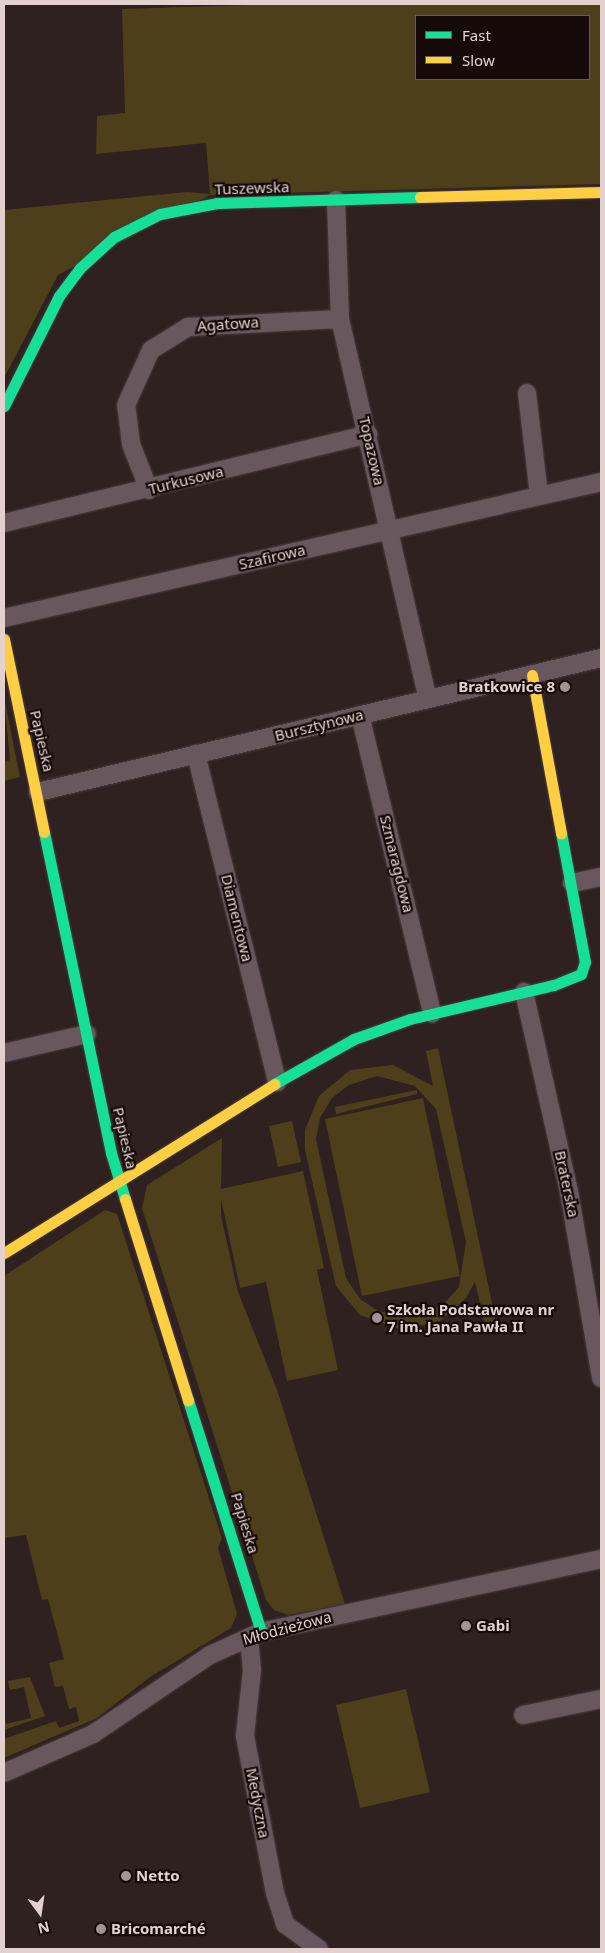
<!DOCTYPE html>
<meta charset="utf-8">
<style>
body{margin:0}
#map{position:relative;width:605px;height:1953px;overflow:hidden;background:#2f2120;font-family:"Noto Sans",sans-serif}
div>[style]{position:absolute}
.green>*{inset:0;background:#4d3f19}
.roads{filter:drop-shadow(0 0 1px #4a3e3e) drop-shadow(0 0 1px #4a3e3e)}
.street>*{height:18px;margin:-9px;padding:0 9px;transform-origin:9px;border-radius:9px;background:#69575e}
.fast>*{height:11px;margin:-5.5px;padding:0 5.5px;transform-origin:5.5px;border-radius:5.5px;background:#16e098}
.slow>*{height:11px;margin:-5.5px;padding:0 5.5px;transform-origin:5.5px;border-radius:5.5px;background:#ffcf43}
.dots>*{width:14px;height:14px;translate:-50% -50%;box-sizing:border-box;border:2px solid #150a09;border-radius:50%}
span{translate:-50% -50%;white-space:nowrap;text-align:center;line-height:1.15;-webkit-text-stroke:4.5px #150a09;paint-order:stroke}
.street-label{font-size:15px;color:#e2d1ce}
.poi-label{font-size:15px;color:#e2d1ce;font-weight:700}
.right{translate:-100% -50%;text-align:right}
.left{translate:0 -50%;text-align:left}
.frame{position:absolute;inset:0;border:5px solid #e2d1ce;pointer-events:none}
.legend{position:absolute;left:415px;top:15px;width:175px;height:65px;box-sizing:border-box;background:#150a09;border:1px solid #675a58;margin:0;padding:6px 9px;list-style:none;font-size:15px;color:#e2d1ce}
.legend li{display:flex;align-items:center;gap:10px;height:25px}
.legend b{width:25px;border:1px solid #675a58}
.north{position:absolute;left:15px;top:1888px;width:50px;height:50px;-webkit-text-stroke:4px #150a09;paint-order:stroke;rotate:166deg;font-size:14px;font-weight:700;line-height:20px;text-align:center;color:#e2d1ce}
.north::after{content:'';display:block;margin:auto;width:18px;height:22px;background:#e2d1ce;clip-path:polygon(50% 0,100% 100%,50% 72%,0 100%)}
</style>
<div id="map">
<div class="green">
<i style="clip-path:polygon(evenodd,276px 4px,601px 4px,601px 184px,210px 195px,58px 275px,4px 378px,4px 210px,187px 192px,210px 194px,206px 143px,96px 154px,97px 116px,125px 113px,122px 9px,276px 4px,416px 16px,589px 16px,589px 79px,416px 79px,416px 16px)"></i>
<i style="clip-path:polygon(4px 697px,20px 777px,4px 781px,4px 762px,10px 760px)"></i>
<i style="clip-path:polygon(evenodd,438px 1048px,496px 1322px,485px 1325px,475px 1282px,466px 1298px,440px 1321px,402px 1330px,360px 1315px,336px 1286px,305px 1150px,305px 1130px,319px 1096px,350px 1070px,393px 1065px,433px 1086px,426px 1051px,438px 1048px,377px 1076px,415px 1086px,436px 1109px,466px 1242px,459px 1287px,443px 1305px,410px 1317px,378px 1311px,360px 1299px,346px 1278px,316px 1139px,320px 1118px,332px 1098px,349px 1085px,377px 1076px)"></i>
<i style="clip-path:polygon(417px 1090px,417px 1094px,336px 1114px,335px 1107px)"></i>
<i style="clip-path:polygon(423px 1098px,460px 1276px,362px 1296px,325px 1119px)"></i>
<i style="clip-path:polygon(292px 1121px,301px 1162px,278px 1167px,269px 1126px)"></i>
<i style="clip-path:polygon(222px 1138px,221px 1189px,303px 1171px,324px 1268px,317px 1270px,338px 1370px,287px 1381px,266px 1282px,240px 1288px,221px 1199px,221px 1216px,238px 1292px,277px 1390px,345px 1604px,288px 1615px,274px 1610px,266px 1600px,142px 1208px,147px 1185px)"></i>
<i style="clip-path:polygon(105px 1210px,117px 1214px,222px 1538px,218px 1548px,237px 1614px,231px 1628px,150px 1677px,97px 1718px,4px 1758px,4px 1739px,56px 1721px,59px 1728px,79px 1721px,76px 1707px,69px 1709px,63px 1686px,55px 1687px,49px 1663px,64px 1659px,48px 1599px,42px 1600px,26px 1535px,4px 1538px,4px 1276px)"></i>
<i style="clip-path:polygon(30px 1677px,45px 1716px,4px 1730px,4px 1717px,6px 1724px,31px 1718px,24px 1687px,10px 1690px,8px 1681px)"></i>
<i style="clip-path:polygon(406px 1689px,430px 1792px,360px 1808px,336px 1705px)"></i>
</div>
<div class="roads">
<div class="street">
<i style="left:336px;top:200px;width:119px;rotate:88.1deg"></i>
<i style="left:340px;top:319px;width:390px;rotate:77deg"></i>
<i style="left:527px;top:393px;width:103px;rotate:83.3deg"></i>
<i style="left:149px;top:490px;width:49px;rotate:-111.4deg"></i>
<i style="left:131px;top:444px;width:39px;rotate:-97deg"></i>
<i style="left:126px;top:405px;width:60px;rotate:-65.6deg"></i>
<i style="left:151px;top:350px;width:44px;rotate:-31.9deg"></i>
<i style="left:188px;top:327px;width:152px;rotate:-3deg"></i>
<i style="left:4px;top:523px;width:375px;rotate:-13.7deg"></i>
<i style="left:4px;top:618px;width:612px;rotate:-12.83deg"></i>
<i style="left:360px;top:715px;width:307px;rotate:76.4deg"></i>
<i style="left:196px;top:754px;width:338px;rotate:76.1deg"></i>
<i style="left:38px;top:792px;width:579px;rotate:-13.39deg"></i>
<i style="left:572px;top:883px;width:30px;rotate:-12deg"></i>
<i style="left:524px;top:992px;width:205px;rotate:77.3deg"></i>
<i style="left:569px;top:1192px;width:189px;rotate:80.2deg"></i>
<i style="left:4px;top:1053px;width:85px;rotate:-12.9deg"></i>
<i style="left:249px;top:1637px;width:33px;rotate:85deg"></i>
<i style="left:252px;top:1670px;width:66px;rotate:96.1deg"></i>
<i style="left:245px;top:1736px;width:160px;rotate:79.2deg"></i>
<i style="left:275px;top:1893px;width:33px;rotate:72deg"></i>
<i style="left:285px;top:1924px;width:42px;rotate:36.3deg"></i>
<i style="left:523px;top:1715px;width:80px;rotate:-11.6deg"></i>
<i style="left:4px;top:1773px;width:97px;rotate:-23.7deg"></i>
<i style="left:93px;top:1734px;width:141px;rotate:-34deg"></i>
<i style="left:210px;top:1655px;width:56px;rotate:-24.3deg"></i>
<i style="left:261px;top:1632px;width:348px;rotate:-12.1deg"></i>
</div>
<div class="fast">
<i style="left:4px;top:406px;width:123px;rotate:-63.4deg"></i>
<i style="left:59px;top:296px;width:35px;rotate:-53deg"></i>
<i style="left:80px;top:268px;width:46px;rotate:-42.4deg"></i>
<i style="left:114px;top:237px;width:51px;rotate:-26.6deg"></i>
<i style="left:160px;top:214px;width:58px;rotate:-10.9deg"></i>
<i style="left:217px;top:203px;width:203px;rotate:-1.7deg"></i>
<i style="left:44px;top:832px;width:328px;rotate:78.2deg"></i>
<i style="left:111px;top:1153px;width:48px;rotate:73.1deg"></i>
<i style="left:274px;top:1084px;width:92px;rotate:-29.4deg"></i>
<i style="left:354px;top:1039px;width:59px;rotate:-19.7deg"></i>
<i style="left:410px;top:1019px;width:148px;rotate:-13.3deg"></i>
<i style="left:554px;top:985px;width:29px;rotate:-22deg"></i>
<i style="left:581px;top:974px;width:13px;rotate:-72deg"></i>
<i style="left:585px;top:962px;width:131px;rotate:-100.5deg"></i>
<i style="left:188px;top:1400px;width:243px;rotate:72.5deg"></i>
</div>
<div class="slow">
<i style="left:420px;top:197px;width:181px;rotate:-1.6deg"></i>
<i style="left:4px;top:639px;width:197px;rotate:78.3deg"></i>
<i style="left:532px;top:675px;width:161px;rotate:79.6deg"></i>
<i style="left:125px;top:1199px;width:211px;rotate:72.6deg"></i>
<i style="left:4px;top:1253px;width:319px;rotate:-32deg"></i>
</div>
</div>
<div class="dots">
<i style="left:565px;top:687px;background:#a39391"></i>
<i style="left:377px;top:1318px;background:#a39391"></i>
<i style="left:466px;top:1626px;background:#a39391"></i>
<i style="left:126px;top:1876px;background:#a39391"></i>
<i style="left:101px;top:1929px;background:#a39391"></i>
</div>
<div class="street-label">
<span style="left:252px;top:188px;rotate:-2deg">Tuszewska</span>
<span style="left:228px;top:324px;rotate:-4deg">Agatowa</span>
<span style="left:372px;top:451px;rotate:77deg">Topazowa</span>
<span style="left:186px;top:480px;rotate:-14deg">Turkusowa</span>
<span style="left:272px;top:557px;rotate:-13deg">Szafirowa</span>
<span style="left:319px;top:725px;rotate:-14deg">Bursztynowa</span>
<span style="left:42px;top:741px;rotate:77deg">Papieska</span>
<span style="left:397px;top:864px;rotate:76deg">Szmaragdowa</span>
<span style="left:237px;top:918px;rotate:76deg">Diamentowa</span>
<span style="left:125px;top:1138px;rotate:77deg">Papieska</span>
<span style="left:567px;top:1184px;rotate:78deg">Braterska</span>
<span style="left:245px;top:1523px;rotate:73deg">Papieska</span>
<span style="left:287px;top:1628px;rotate:-15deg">Młodzieżowa</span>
<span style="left:258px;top:1803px;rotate:79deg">Medyczna</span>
</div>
<div class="poi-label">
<span class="right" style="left:555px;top:687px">Bratkowice 8</span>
<span class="left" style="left:387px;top:1318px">Szkoła Podstawowa nr<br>7 im. Jana Pawła II</span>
<span class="left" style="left:476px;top:1626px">Gabi</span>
<span class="left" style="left:136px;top:1876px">Netto</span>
<span class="left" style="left:111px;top:1929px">Bricomarché</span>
</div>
<div class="frame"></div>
<ul class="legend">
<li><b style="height:6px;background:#16e098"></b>Fast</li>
<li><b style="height:6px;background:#ffcf43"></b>Slow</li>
</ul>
<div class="north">N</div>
</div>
